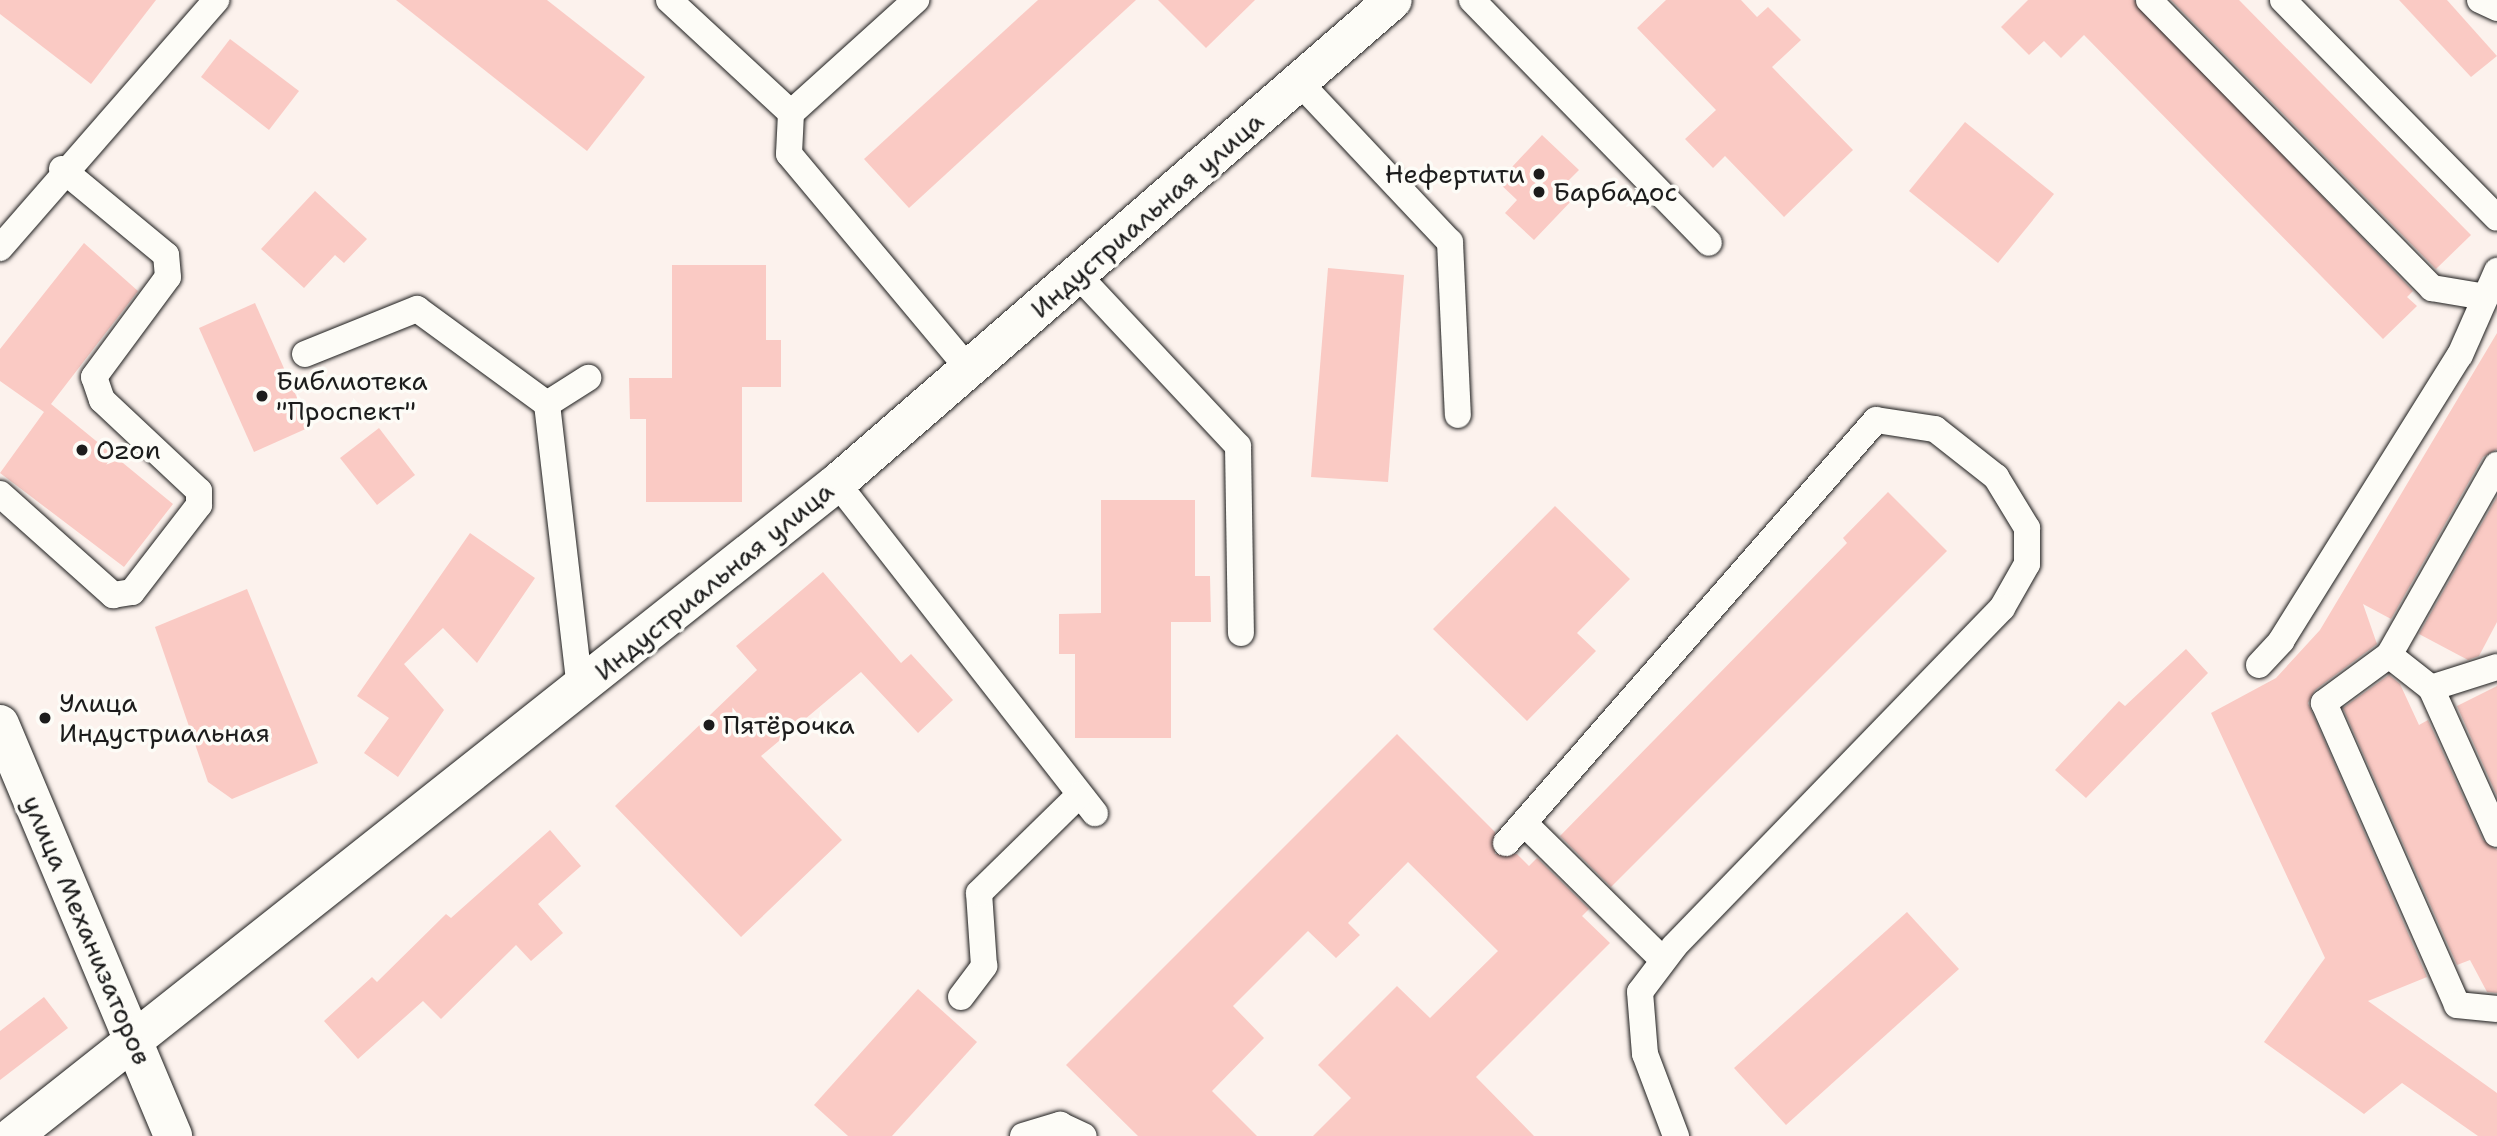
<!DOCTYPE html>
<meta charset="utf-8">
<style>
body{margin:0}
#map{position:relative;width:2497px;height:1136px;overflow:hidden;background:#fcf2ed;font-family:"Shantell Sans",sans-serif}
div>[style]{position:absolute}
.building>*{inset:0;background:#facac4}
.roads{filter:drop-shadow(0 0 2px #1c1c1c) drop-shadow(0 0 2px #1c1c1c)}
.lane>*{height:26px;margin:-13px;padding:0 13px;transform-origin:13px;border-radius:13px;background:#fdfcf7}
.street>*{height:38px;margin:-19px;padding:0 19px;transform-origin:19px;border-radius:19px;background:#fdfcf7}
.secondary>*{height:38px;margin:-19px;padding:0 19px;transform-origin:19px;border-radius:19px;background:#fdfcf7}
.dots>*{width:19px;height:19px;translate:-50% -50%;box-sizing:border-box;border:4px solid #fdfcf7;border-radius:50%}
span{translate:-50% -50%;white-space:nowrap;text-align:center;line-height:1.15;-webkit-text-stroke:7px #fdfcf7;paint-order:stroke}
.poi-label{font-size:26px;color:#1c1c1c}
.right{translate:-100% -50%;text-align:right}
.left{translate:0 -50%;text-align:left}
.street-label{font-size:26px;color:#1c1c1c}
</style>
<div id="map">
<div class="building">
<i style="clip-path:polygon(0 0,156px 0,91px 84px,0 14px)"></i>
<i style="clip-path:polygon(396px 0,547px 0,645px 77px,587px 151px)"></i>
<i style="clip-path:polygon(1038px 0,1136px 0,909px 208px,864px 159px)"></i>
<i style="clip-path:polygon(1158px 0,1255px 0,1206px 48px)"></i>
<i style="clip-path:polygon(1666px 0,1741px 0,1757px 17px,1768px 7px,1801px 40px,1772px 67px,1853px 150px,1784px 217px,1725px 156px,1713px 168px,1685px 139px,1716px 110px,1637px 28px)"></i>
<i style="clip-path:polygon(2028px 0,2134px 0,2413px 291px,2407px 297px,2417px 306px,2383px 339px,2084px 35px,2061px 58px,2044px 41px,2029px 55px,2001px 27px)"></i>
<i style="clip-path:polygon(2171px 0,2239px 0,2471px 235px,2436px 269px)"></i>
<i style="clip-path:polygon(2399px 0,2447px 0,2497px 56px,2471px 77px)"></i>
<i style="clip-path:polygon(230px 39px,299px 91px,269px 130px,201px 77px)"></i>
<i style="clip-path:polygon(1965px 122px,2054px 194px,1998px 263px,1909px 191px)"></i>
<i style="clip-path:polygon(1542px 135px,1579px 170px,1563px 186px,1575px 197px,1534px 240px,1505px 213px,1517px 200px,1498px 182px)"></i>
<i style="clip-path:polygon(315px 191px,367px 239px,344px 263px,335px 255px,304px 288px,261px 249px)"></i>
<i style="clip-path:polygon(84px 243px,138px 291px,51px 404px,173px 504px,124px 567px,0 473px,44px 412px,0 381px,0 349px)"></i>
<i style="clip-path:polygon(672px 265px,766px 265px,766px 340px,781px 340px,781px 387px,742px 387px,742px 502px,646px 502px,646px 419px,630px 419px,629px 378px,672px 378px)"></i>
<i style="clip-path:polygon(1328px 268px,1404px 275px,1388px 482px,1311px 477px)"></i>
<i style="clip-path:polygon(255px 303px,310px 427px,254px 452px,199px 328px)"></i>
<i style="clip-path:polygon(2497px 333px,2497px 449px,2483px 457px,2391px 619px,2363px 604px,2377px 644px,2315px 690px,2308px 703px,2427px 977px,2368px 1001px,2497px 1093px,2497px 1136px,2478px 1136px,2402px 1083px,2364px 1114px,2264px 1042px,2325px 958px,2211px 713px,2276px 678px,2320px 630px)"></i>
<i style="clip-path:polygon(379px 428px,415px 475px,377px 505px,340px 458px)"></i>
<i style="clip-path:polygon(1888px 492px,1947px 551px,1611px 887px,1560px 836px,1847px 543px,1843px 538px)"></i>
<i style="clip-path:polygon(2497px 497px,2497px 622px,2479px 656px,2468px 660px,2419px 634px)"></i>
<i style="clip-path:polygon(1101px 500px,1195px 500px,1195px 576px,1210px 576px,1211px 622px,1171px 622px,1171px 738px,1075px 738px,1075px 654px,1059px 654px,1059px 614px,1101px 613px)"></i>
<i style="clip-path:polygon(1555px 506px,1630px 579px,1577px 633px,1596px 651px,1527px 721px,1433px 629px)"></i>
<i style="clip-path:polygon(470px 533px,535px 578px,477px 663px,443px 628px,404px 664px,444px 710px,398px 777px,364px 753px,389px 718px,357px 696px)"></i>
<i style="clip-path:polygon(823px 572px,901px 663px,911px 654px,953px 700px,918px 733px,861px 672px,761px 756px,842px 840px,741px 937px,615px 806px,757px 670px,736px 646px)"></i>
<i style="clip-path:polygon(247px 589px,318px 763px,232px 799px,208px 782px,155px 627px)"></i>
<i style="clip-path:polygon(2186px 649px,2208px 673px,2086px 798px,2055px 770px,2119px 701px,2125px 706px)"></i>
<i style="clip-path:polygon(2389px 675px,2400px 684px,2419px 725px,2428px 720px,2483px 840px,2497px 850px,2497px 993px,2487px 992px,2470px 960px,2457px 965px,2343px 708px)"></i>
<i style="clip-path:polygon(2497px 686px,2497px 796px,2457px 706px)"></i>
<i style="clip-path:polygon(1397px 734px,1495px 832px,1495px 854px,1517px 854px,1529px 866px,1537px 858px,1589px 909px,1582px 916px,1610px 943px,1476px 1077px,1534px 1136px,1313px 1136px,1351px 1098px,1318px 1065px,1397px 986px,1430px 1018px,1498px 951px,1408px 862px,1348px 923px,1360px 935px,1336px 958px,1308px 931px,1233px 1006px,1264px 1038px,1212px 1091px,1257px 1136px,1138px 1136px,1066px 1065px)"></i>
<i style="clip-path:polygon(550px 830px,581px 866px,538px 904px,563px 933px,531px 961px,516px 945px,441px 1019px,423px 1001px,358px 1059px,324px 1021px,372px 977px,377px 982px,446px 914px,451px 918px)"></i>
<i style="clip-path:polygon(1907px 912px,1959px 969px,1786px 1125px,1734px 1068px)"></i>
<i style="clip-path:polygon(918px 989px,977px 1042px,892px 1136px,848px 1136px,814px 1105px)"></i>
<i style="clip-path:polygon(44px 997px,68px 1028px,0 1080px,0 1031px)"></i>
</div>
<div class="roads">
<div class="lane">
<i style="left:669px;top:0;width:166px;rotate:42.8deg"></i>
<i style="left:791px;top:113px;width:41px;rotate:92.8deg"></i>
<i style="left:789px;top:154px;width:280px;rotate:50.1deg"></i>
<i style="left:1472px;top:0;width:339px;rotate:45.7deg"></i>
<i style="left:2149px;top:0;width:404px;rotate:45.5deg"></i>
<i style="left:2432px;top:288px;width:54px;rotate:9.6deg"></i>
<i style="left:2283px;top:0;width:305px;rotate:45.5deg"></i>
<i style="left:2480px;top:0;width:19px;rotate:25deg"></i>
<i style="left:1299px;top:82px;width:220px;rotate:46.7deg"></i>
<i style="left:1450px;top:242px;width:173px;rotate:87.4deg"></i>
<i style="left:791px;top:113px;width:169px;rotate:-42.1deg"></i>
<i style="left:0;top:248px;width:329px;rotate:-48.9deg"></i>
<i style="left:1078px;top:275px;width:234px;rotate:46.9deg"></i>
<i style="left:1238px;top:446px;width:187px;rotate:89.1deg"></i>
<i style="left:305px;top:354px;width:121px;rotate:-21.9deg"></i>
<i style="left:417px;top:309px;width:161px;rotate:36.2deg"></i>
<i style="left:547px;top:404px;width:286px;rotate:83.4deg"></i>
<i style="left:547px;top:404px;width:49px;rotate:-32.4deg"></i>
<i style="left:2497px;top:465px;width:219px;rotate:119.6deg"></i>
<i style="left:2389px;top:655px;width:81px;rotate:143.6deg"></i>
<i style="left:2324px;top:703px;width:330px;rotate:66.2deg"></i>
<i style="left:2457px;top:1005px;width:40px;rotate:5.7deg"></i>
<i style="left:837px;top:483px;width:419px;rotate:52deg"></i>
<i style="left:0;top:494px;width:152px;rotate:41.8deg"></i>
<i style="left:113px;top:595px;width:19px;rotate:-9deg"></i>
<i style="left:132px;top:592px;width:110px;rotate:-52.4deg"></i>
<i style="left:199px;top:505px;width:14px;rotate:-90deg"></i>
<i style="left:199px;top:491px;width:133px;rotate:-136.8deg"></i>
<i style="left:102px;top:400px;width:24px;rotate:-109deg"></i>
<i style="left:94px;top:377px;width:124px;rotate:-53.5deg"></i>
<i style="left:168px;top:277px;width:22px;rotate:-95deg"></i>
<i style="left:166px;top:255px;width:135px;rotate:-140.4deg"></i>
<i style="left:2389px;top:655px;width:53px;rotate:38.2deg"></i>
<i style="left:2431px;top:688px;width:160px;rotate:65.7deg"></i>
<i style="left:2259px;top:665px;width:33px;rotate:-47deg"></i>
<i style="left:2281px;top:641px;width:337px;rotate:-58deg"></i>
<i style="left:2460px;top:355px;width:92px;rotate:-66.2deg"></i>
<i style="left:2431px;top:688px;width:69px;rotate:-17.7deg"></i>
<i style="left:1524px;top:823px;width:195px;rotate:44.6deg"></i>
<i style="left:1506px;top:843px;width:562px;rotate:-48.82deg"></i>
<i style="left:1876px;top:420px;width:60px;rotate:8.7deg"></i>
<i style="left:1935px;top:429px;width:78px;rotate:38.2deg"></i>
<i style="left:1996px;top:477px;width:60px;rotate:58.7deg"></i>
<i style="left:2027px;top:528px;width:36px;rotate:90deg"></i>
<i style="left:2027px;top:564px;width:51px;rotate:119.6deg"></i>
<i style="left:2002px;top:608px;width:472px;rotate:134.1deg"></i>
<i style="left:1674px;top:947px;width:56px;rotate:127.1deg"></i>
<i style="left:1640px;top:992px;width:62px;rotate:85.4deg"></i>
<i style="left:1645px;top:1054px;width:88px;rotate:69.3deg"></i>
<i style="left:961px;top:997px;width:39px;rotate:-53deg"></i>
<i style="left:984px;top:966px;width:73px;rotate:-93.9deg"></i>
<i style="left:979px;top:893px;width:140px;rotate:-44.4deg"></i>
<i style="left:1023px;top:1136px;width:39px;rotate:-17deg"></i>
<i style="left:1060px;top:1125px;width:26px;rotate:25deg"></i>
</div>
<div class="street">
<i style="left:13px;top:1136px;width:1051px;rotate:-38.4deg"></i>
<i style="left:837px;top:483px;width:736px;rotate:-40.98deg"></i>
</div>
<div class="secondary">
<i style="left:0;top:724px;width:447px;rotate:67.2deg"></i>
</div>
</div>
<div class="dots">
<i style="left:1539px;top:174px;background:#1c1c1c"></i>
<i style="left:1539px;top:192px;background:#1c1c1c"></i>
<i style="left:262px;top:396px;background:#1c1c1c"></i>
<i style="left:82px;top:450px;background:#1c1c1c"></i>
<i style="left:45px;top:718px;background:#1c1c1c"></i>
<i style="left:709px;top:725px;background:#1c1c1c"></i>
</div>
<div class="poi-label">
<span class="right" style="left:1525px;top:174px">Нефертити</span>
<span class="left" style="left:1553px;top:192px">Барбадос</span>
<span class="left" style="left:276px;top:396px">Библиотека<br>"Проспект"</span>
<span class="left" style="left:96px;top:450px">Ozon</span>
<span class="left" style="left:59px;top:718px">Улица<br>Индустриальная</span>
<span class="left" style="left:723px;top:725px">Пятёрочка</span>
</div>
<div class="street-label">
<span style="left:1147px;top:215px;rotate:-41deg">Индустриальная улица</span>
<span style="left:714px;top:581px;rotate:-39deg">Индустриальная улица</span>
<span style="left:87px;top:930px;rotate:67deg">улица Механизаторов</span>
</div>
</div>
